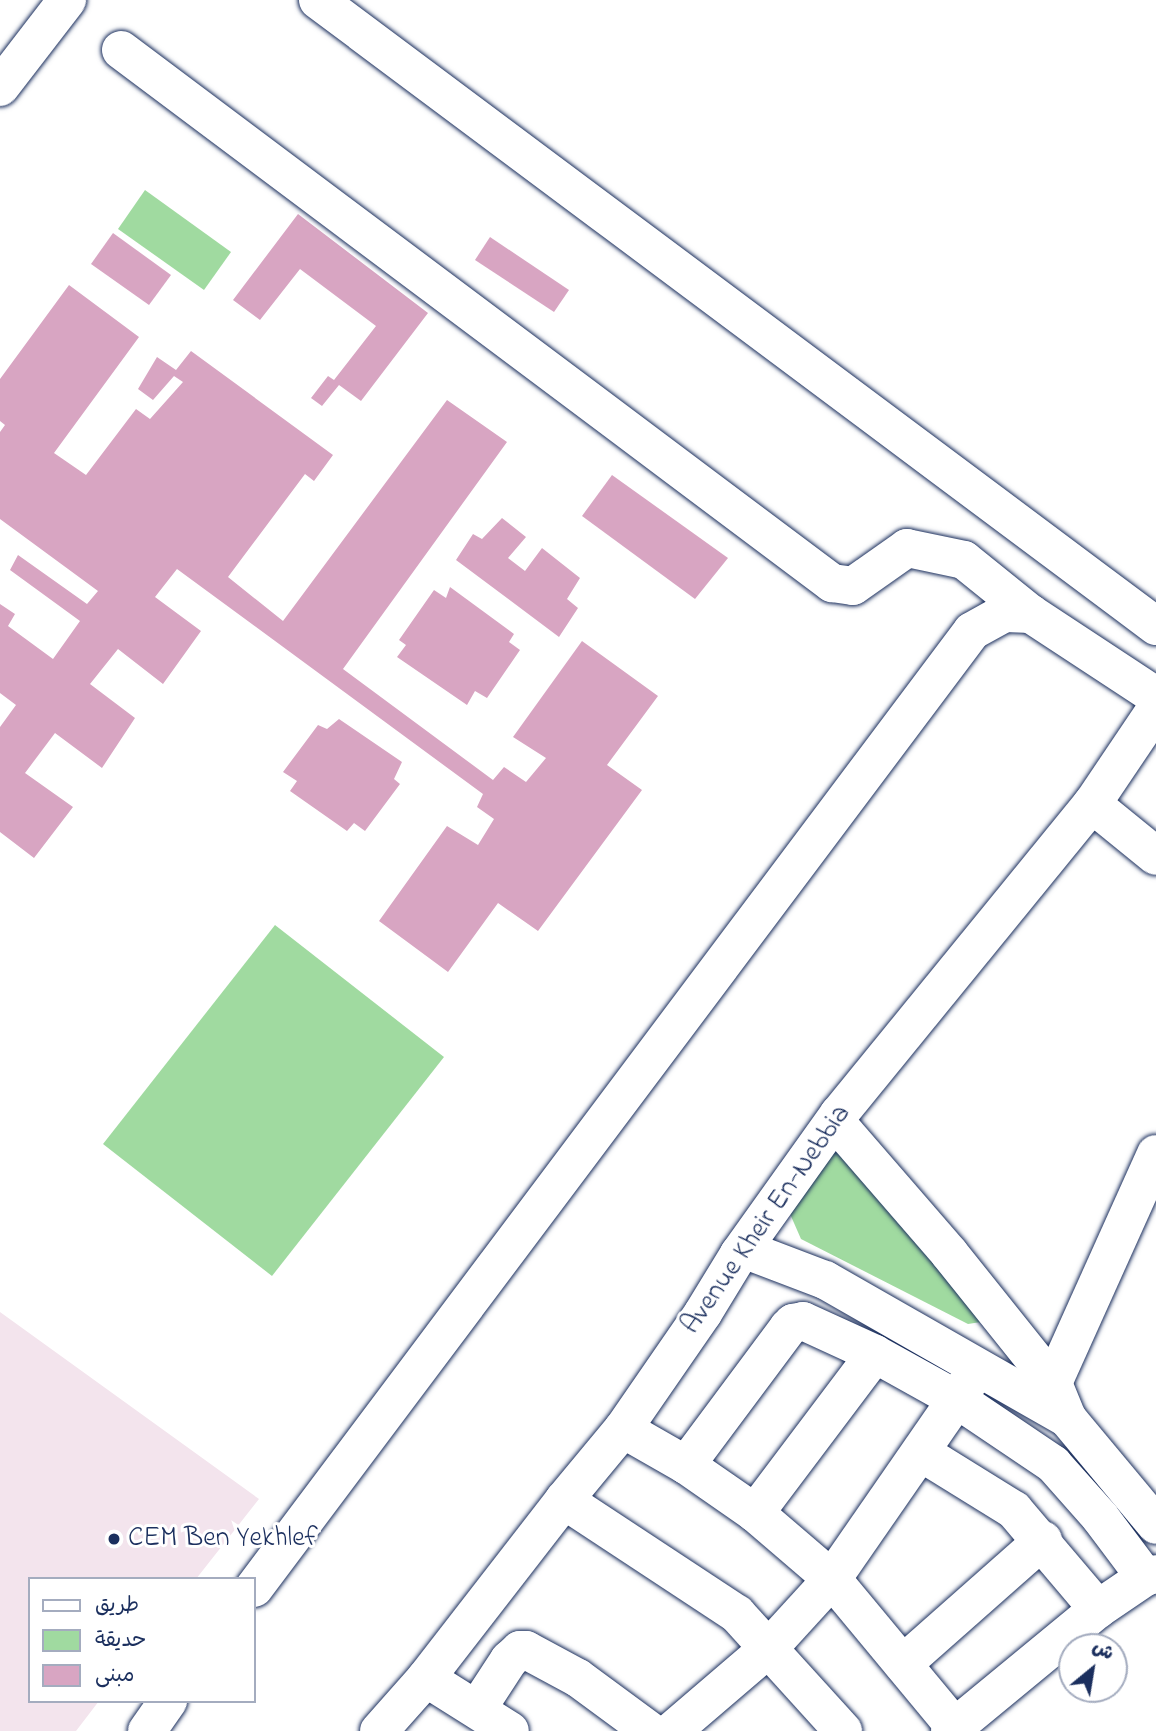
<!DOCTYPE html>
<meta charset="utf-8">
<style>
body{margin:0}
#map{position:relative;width:1156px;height:1731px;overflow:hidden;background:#fff;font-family:"Indie Flower","Playpen Sans Arabic",sans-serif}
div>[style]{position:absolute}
.built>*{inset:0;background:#f3e4ed}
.green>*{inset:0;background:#a0daa0}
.building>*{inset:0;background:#d8a5c2}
.roads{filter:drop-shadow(0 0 2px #1b2f5e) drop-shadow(0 0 2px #1b2f5e)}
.minor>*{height:38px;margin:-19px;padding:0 19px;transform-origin:19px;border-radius:19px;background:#fff}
.major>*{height:38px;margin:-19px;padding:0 19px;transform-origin:19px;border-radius:19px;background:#fff}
.dots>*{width:19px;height:19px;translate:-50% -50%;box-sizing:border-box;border:4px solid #fff;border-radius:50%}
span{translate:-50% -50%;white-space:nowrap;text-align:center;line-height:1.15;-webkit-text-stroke:6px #fff;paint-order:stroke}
.street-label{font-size:28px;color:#1b2f5e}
.poi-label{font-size:28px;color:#1b2f5e}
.left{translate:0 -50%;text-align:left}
.legend{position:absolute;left:28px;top:1577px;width:228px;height:126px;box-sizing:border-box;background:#fff;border:2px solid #a4acbf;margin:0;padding:9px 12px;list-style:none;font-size:21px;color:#1b2f5e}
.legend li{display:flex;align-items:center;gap:14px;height:35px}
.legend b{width:35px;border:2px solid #a4acbf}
.north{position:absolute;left:1058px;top:1633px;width:70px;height:70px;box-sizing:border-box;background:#fff;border:2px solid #a4acbf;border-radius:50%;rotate:30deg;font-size:19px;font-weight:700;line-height:28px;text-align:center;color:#1b2f5e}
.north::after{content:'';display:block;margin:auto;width:24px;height:32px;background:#1b2f5e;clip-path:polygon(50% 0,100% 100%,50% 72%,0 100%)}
</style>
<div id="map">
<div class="built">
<i style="clip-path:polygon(0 1312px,259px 1499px,196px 1579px,30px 1579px,30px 1701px,99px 1701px,76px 1731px,0 1731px)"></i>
</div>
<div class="green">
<i style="clip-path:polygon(145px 190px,231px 252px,204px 290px,118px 229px)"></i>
<i style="clip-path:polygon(275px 925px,444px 1057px,272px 1276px,103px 1144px)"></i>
<i style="clip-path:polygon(837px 1142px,981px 1322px,968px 1324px,801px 1239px,787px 1207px)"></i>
</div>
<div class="building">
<i style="clip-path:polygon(298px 214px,428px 313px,361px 401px,339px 385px,322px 406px,311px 398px,328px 376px,334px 380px,376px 326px,300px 269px,260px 320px,233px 300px)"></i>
<i style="clip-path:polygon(113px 233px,171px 275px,149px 305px,91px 264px)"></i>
<i style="clip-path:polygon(490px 237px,569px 290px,554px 312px,475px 260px)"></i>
<i style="clip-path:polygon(69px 285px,139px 337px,54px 453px,86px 475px,136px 409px,150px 419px,183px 382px,174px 376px,153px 400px,138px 389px,157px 357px,176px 370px,191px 351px,333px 455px,314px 481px,305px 474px,228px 577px,283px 621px,447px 400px,507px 442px,343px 669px,493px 780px,504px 767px,526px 782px,546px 758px,513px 737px,582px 641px,658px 696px,607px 765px,642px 790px,538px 931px,498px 903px,448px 972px,379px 921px,447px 826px,478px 845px,494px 819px,477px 807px,483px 794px,177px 569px,155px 597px,201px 631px,163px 684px,118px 649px,90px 684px,135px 718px,102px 768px,55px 733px,25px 773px,73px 807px,34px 858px,0 832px,0 727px,16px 705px,0 693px,0 604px,15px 614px,8px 626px,53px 659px,80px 621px,10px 570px,18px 555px,87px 604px,98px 591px,0 519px,0 432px,5px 425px,0 421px,0 379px)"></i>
<i style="clip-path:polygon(612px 475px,728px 558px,695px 599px,582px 516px)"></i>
<i style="clip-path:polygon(502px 518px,526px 537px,508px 558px,525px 571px,542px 548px,580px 578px,567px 599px,578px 608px,559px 637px,456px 560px,473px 534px,482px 539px)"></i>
<i style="clip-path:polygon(450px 587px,514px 634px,509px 642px,520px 650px,487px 698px,475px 691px,467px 705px,397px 657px,406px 645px,399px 640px,434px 590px,446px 598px)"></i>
<i style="clip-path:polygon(339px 719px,402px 762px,394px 779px,400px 784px,365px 831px,354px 823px,347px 831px,290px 791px,297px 781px,283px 772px,318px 725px,327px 729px)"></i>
</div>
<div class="roads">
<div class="minor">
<i style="left:318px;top:0;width:1046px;rotate:36.76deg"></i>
<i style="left:121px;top:50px;width:889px;rotate:36.86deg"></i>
<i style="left:832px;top:583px;width:21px;rotate:8deg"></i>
<i style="left:853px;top:586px;width:66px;rotate:-35.1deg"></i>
<i style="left:907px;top:548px;width:58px;rotate:11.9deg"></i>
<i style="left:964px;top:560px;width:86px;rotate:38.9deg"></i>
<i style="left:0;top:87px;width:110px;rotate:-52.4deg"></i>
<i style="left:1092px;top:804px;width:82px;rotate:39.1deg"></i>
<i style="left:1053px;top:1383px;width:251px;rotate:-65.8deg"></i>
<i style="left:623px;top:1429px;width:73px;rotate:29.7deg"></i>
<i style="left:686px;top:1465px;width:84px;rotate:34.8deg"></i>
<i style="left:755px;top:1513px;width:101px;rotate:40.6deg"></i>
<i style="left:832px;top:1579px;width:192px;rotate:50.3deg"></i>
<i style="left:922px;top:1453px;width:108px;rotate:31.8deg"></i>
<i style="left:1014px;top:1510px;width:130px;rotate:49.7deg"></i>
<i style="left:686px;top:1465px;width:171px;rotate:-53.3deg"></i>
<i style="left:788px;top:1328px;width:7px;rotate:-45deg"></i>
<i style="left:793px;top:1323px;width:10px;rotate:-11deg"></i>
<i style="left:803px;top:1321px;width:79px;rotate:24.6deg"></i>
<i style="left:875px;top:1354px;width:95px;rotate:29deg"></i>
<i style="left:958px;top:1400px;width:115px;rotate:34deg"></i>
<i style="left:1053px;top:1464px;width:71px;rotate:48.4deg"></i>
<i style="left:1100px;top:1517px;width:75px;rotate:53.1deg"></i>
<i style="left:564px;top:1500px;width:207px;rotate:33.4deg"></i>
<i style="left:737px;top:1614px;width:158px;rotate:47.8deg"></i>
<i style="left:755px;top:1513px;width:199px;rotate:-53deg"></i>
<i style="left:254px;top:1588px;width:1196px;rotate:-53.12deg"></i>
<i style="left:972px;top:631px;width:38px;rotate:-29deg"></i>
<i style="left:1005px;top:613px;width:26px;rotate:2deg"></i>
<i style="left:1031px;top:614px;width:149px;rotate:33.3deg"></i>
<i style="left:903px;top:1664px;width:187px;rotate:-41.5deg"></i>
<i style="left:426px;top:1678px;width:99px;rotate:32.2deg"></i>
<i style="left:477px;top:1709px;width:59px;rotate:-56.9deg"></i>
<i style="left:509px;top:1660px;width:15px;rotate:-42deg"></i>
<i style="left:520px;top:1650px;width:6px"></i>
<i style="left:526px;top:1650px;width:59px;rotate:28.3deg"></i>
<i style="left:578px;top:1678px;width:89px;rotate:36.4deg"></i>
<i style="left:147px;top:1731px;width:37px;rotate:-55deg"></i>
<i style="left:672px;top:1731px;width:128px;rotate:-40.6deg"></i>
<i style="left:769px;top:1648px;width:93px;rotate:-47.6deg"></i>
<i style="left:832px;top:1579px;width:242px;rotate:-55.3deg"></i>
<i style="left:950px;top:1731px;width:192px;rotate:-39.5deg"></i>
<i style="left:1098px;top:1609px;width:57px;rotate:-34.2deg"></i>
<i style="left:1145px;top:1577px;width:11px;rotate:-15deg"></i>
</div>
<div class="major">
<i style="left:839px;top:1114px;width:13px;rotate:86deg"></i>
<i style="left:840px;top:1127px;width:167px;rotate:49.1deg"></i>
<i style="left:949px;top:1253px;width:166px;rotate:51.3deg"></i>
<i style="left:1053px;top:1383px;width:38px;rotate:68deg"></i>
<i style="left:1067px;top:1418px;width:139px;rotate:50.2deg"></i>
<i style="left:739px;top:1254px;width:8px;rotate:-30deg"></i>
<i style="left:746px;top:1250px;width:85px;rotate:20.8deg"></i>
<i style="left:825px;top:1280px;width:279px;rotate:29.7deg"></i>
<i style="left:379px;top:1731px;width:71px;rotate:-48.4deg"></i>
<i style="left:426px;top:1678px;width:225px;rotate:-52.2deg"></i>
<i style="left:564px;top:1500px;width:92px;rotate:-50.3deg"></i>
<i style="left:623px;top:1429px;width:141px;rotate:-55.4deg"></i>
<i style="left:703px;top:1313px;width:69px;rotate:-58.6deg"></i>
<i style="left:739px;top:1254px;width:172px;rotate:-54.5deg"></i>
<i style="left:839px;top:1114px;width:400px;rotate:-50.8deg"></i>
<i style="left:1092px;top:804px;width:115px;rotate:-56deg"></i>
</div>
</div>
<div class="dots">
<i style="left:114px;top:1539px;background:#1b2f5e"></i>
</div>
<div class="street-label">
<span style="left:767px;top:1220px;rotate:-55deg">Avenue Kheir En-Nebbia</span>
</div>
<div class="poi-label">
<span class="left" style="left:128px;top:1539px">CEM Ben Yekhlef</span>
</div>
<ul class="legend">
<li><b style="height:9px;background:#fff"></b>طريق</li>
<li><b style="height:19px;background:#a0daa0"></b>حديقة</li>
<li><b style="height:19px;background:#d8a5c2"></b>مبنى</li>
</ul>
<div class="north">ش</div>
</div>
